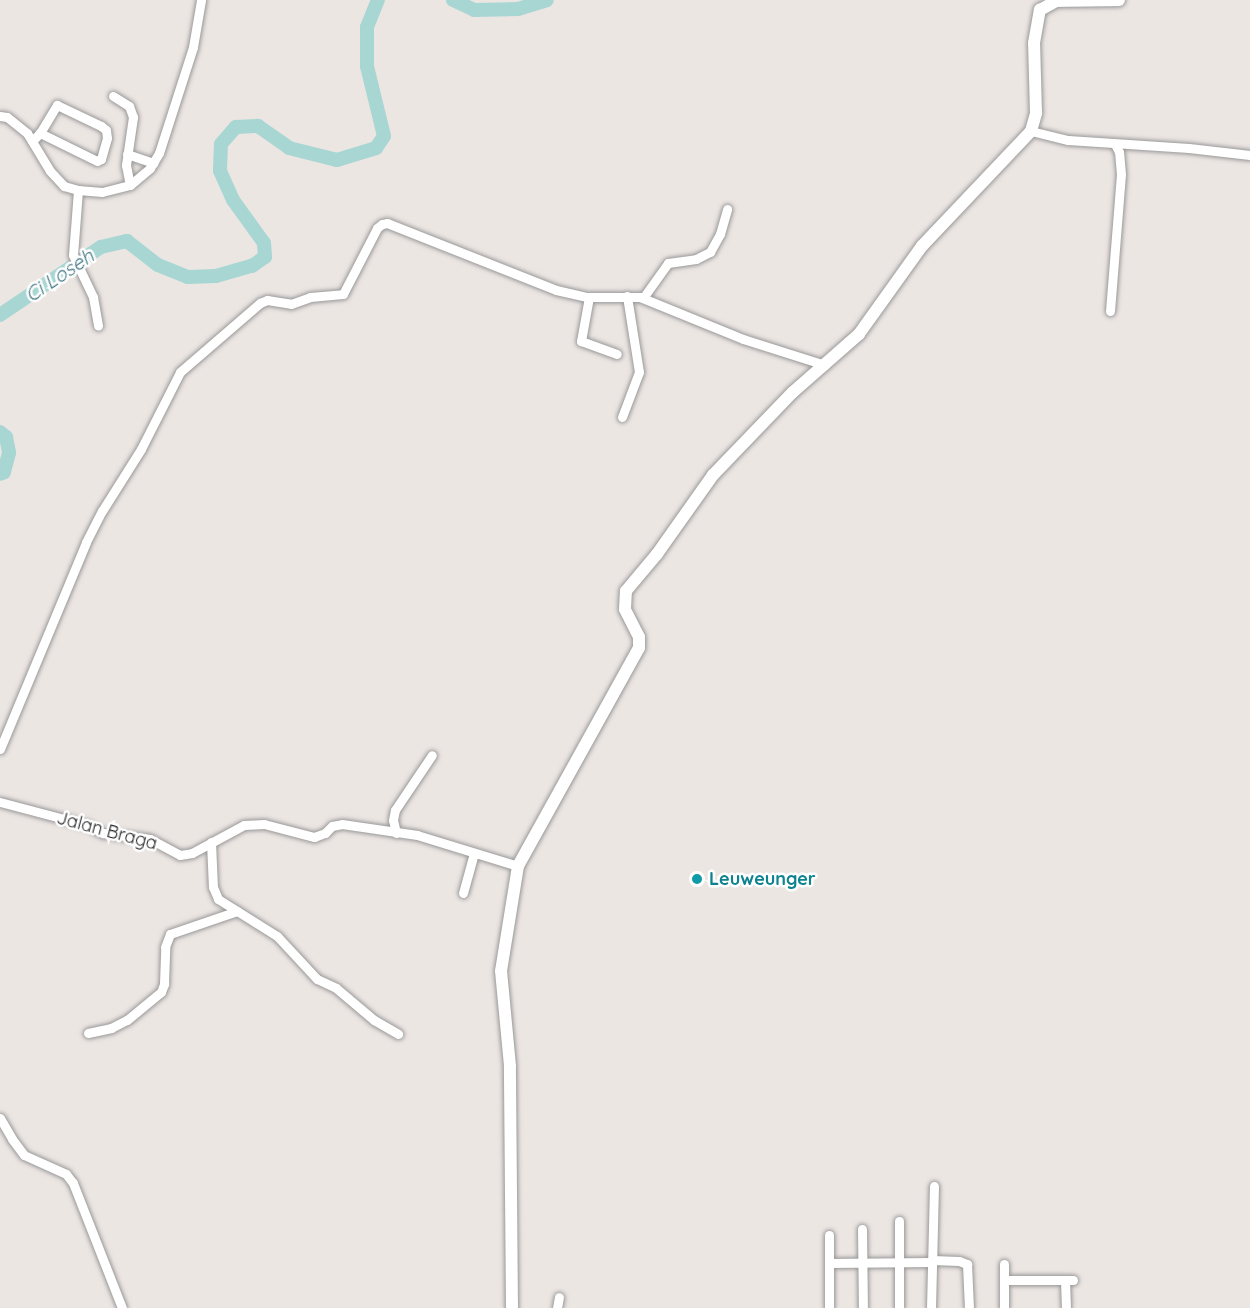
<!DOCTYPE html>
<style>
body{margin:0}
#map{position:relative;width:1250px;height:1308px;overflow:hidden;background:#ece6e3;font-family:Quicksand,sans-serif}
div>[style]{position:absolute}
.river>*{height:14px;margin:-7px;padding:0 7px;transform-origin:7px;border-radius:7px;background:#a7d6d3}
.roads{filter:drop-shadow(0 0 2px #999) drop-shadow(0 0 2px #999)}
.minor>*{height:9px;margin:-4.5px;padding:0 4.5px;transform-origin:4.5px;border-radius:4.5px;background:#fff}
.tertiary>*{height:12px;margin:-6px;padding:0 6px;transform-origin:6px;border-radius:6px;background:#fff}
.dots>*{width:16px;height:16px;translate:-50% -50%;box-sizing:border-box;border:3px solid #fff;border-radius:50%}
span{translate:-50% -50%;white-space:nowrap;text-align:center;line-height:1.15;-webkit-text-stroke:5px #fff;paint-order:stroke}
.street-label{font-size:18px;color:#1c1c1c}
.culture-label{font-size:18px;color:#0d838f;font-weight:700}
.left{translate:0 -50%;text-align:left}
.water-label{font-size:20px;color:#457885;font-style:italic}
</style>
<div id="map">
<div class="river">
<i style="left:453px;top:0;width:23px;rotate:25deg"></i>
<i style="left:474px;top:10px;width:44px;rotate:-1.3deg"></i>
<i style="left:518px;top:9px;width:30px;rotate:-17deg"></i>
<i style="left:0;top:315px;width:122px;rotate:-34deg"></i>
<i style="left:101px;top:247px;width:27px;rotate:-13deg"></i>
<i style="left:127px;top:241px;width:39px;rotate:38deg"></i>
<i style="left:158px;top:265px;width:32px;rotate:22deg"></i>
<i style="left:188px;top:277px;width:28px;rotate:-2deg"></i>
<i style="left:216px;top:276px;width:37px;rotate:-16deg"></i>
<i style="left:252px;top:266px;width:16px;rotate:-35deg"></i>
<i style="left:265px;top:257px;width:14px;rotate:-94deg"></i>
<i style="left:264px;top:243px;width:53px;rotate:-125.8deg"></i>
<i style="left:233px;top:200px;width:32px;rotate:-114deg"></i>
<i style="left:220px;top:171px;width:27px;rotate:-88deg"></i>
<i style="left:221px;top:144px;width:23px;rotate:-49deg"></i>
<i style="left:236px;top:127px;width:22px;rotate:-3deg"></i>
<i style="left:258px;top:126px;width:38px;rotate:35deg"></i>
<i style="left:289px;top:148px;width:49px;rotate:14deg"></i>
<i style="left:337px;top:160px;width:41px;rotate:-17.1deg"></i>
<i style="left:376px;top:148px;width:14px;rotate:-56deg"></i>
<i style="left:384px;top:136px;width:72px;rotate:-103.7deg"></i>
<i style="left:367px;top:66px;width:39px;rotate:-90deg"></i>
<i style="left:367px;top:27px;width:29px;rotate:-68deg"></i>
<i style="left:0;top:432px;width:8px;rotate:40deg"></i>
<i style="left:6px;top:437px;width:16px;rotate:79deg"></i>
<i style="left:9px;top:453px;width:20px;rotate:105deg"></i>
<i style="left:4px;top:472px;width:4px;rotate:153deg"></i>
</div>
<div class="roads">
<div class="minor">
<i style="left:113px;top:96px;width:19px;rotate:32deg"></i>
<i style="left:129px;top:106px;width:12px;rotate:70deg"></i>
<i style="left:133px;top:117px;width:49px;rotate:98.3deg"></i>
<i style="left:126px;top:165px;width:20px;rotate:79deg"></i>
<i style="left:0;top:116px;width:7px;rotate:8deg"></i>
<i style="left:7px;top:117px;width:26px;rotate:39deg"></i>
<i style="left:27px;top:133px;width:44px;rotate:58.8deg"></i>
<i style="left:50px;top:171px;width:21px;rotate:47deg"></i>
<i style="left:64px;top:186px;width:15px;rotate:16deg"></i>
<i style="left:78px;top:190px;width:24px;rotate:5deg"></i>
<i style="left:102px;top:192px;width:29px;rotate:-14deg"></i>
<i style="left:130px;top:185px;width:26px;rotate:-40deg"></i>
<i style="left:150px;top:168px;width:17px;rotate:-59deg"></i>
<i style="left:159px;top:153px;width:111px;rotate:-72.2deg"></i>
<i style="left:193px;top:47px;width:48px;rotate:-80.3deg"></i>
<i style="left:1031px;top:131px;width:38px;rotate:14deg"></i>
<i style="left:1068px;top:140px;width:121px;rotate:3.8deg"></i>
<i style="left:1189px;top:148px;width:61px;rotate:6.5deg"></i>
<i style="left:32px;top:141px;width:11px;rotate:-45deg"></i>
<i style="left:40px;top:133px;width:33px;rotate:-59deg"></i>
<i style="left:57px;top:105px;width:49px;rotate:25.5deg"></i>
<i style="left:101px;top:126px;width:6px;rotate:39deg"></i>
<i style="left:106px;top:130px;width:8px;rotate:83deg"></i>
<i style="left:107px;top:138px;width:22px;rotate:106deg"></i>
<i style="left:101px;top:159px;width:4px;rotate:153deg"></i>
<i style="left:97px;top:161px;width:64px;rotate:-153.8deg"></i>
<i style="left:127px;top:154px;width:28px;rotate:19deg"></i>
<i style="left:78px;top:190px;width:65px;rotate:94.4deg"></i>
<i style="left:73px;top:255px;width:47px;rotate:64.5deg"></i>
<i style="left:93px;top:297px;width:29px;rotate:80deg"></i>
<i style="left:589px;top:297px;width:45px;rotate:100.3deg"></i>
<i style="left:581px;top:341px;width:38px;rotate:20deg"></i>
<i style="left:643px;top:298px;width:43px;rotate:-54.5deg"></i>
<i style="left:668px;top:263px;width:28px;rotate:-8deg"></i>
<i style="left:696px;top:259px;width:16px;rotate:-27deg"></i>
<i style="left:710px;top:252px;width:21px;rotate:-61deg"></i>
<i style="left:720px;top:234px;width:26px;rotate:-74deg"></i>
<i style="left:1110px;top:311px;width:137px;rotate:-85.4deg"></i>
<i style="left:1121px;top:174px;width:22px;rotate:-95deg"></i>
<i style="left:1119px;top:152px;width:9px;rotate:-117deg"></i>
<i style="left:622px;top:417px;width:48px;rotate:-69.3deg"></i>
<i style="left:639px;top:372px;width:77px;rotate:-99deg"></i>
<i style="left:0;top:749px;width:224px;rotate:-67.4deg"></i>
<i style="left:86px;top:542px;width:35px;rotate:-63deg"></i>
<i style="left:102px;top:511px;width:73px;rotate:-57.8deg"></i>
<i style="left:141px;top:449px;width:86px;rotate:-63.1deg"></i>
<i style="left:180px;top:372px;width:106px;rotate:-40.8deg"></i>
<i style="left:260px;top:303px;width:8px;rotate:-23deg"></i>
<i style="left:267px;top:300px;width:24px;rotate:9deg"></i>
<i style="left:291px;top:304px;width:20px;rotate:-20deg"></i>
<i style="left:310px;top:297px;width:33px;rotate:-5deg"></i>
<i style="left:343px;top:294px;width:74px;rotate:-62.7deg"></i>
<i style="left:377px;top:228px;width:6px;rotate:-39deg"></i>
<i style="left:382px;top:224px;width:5px;rotate:-11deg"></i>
<i style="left:387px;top:223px;width:182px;rotate:21.6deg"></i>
<i style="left:556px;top:290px;width:32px;rotate:13deg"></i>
<i style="left:587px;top:297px;width:53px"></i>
<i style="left:640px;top:297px;width:111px;rotate:22.2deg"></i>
<i style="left:743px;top:339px;width:86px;rotate:17.6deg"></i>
<i style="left:0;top:802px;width:90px;rotate:14.8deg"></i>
<i style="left:87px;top:825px;width:18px;rotate:27deg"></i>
<i style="left:103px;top:833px;width:47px;rotate:7.3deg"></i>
<i style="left:150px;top:839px;width:34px;rotate:28deg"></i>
<i style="left:180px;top:855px;width:12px;rotate:-9deg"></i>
<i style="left:192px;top:853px;width:59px;rotate:-28.3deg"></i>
<i style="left:244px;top:825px;width:20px;rotate:-3deg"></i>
<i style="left:264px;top:824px;width:52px;rotate:14.6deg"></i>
<i style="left:314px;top:837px;width:12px;rotate:-20deg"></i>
<i style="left:325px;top:833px;width:10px;rotate:-45deg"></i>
<i style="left:332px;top:826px;width:10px;rotate:-11deg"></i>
<i style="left:342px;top:824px;width:76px;rotate:8.3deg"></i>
<i style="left:417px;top:835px;width:106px;rotate:17.1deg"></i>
<i style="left:396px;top:833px;width:13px;rotate:-103deg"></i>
<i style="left:393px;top:820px;width:10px;rotate:-79deg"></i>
<i style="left:395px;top:810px;width:66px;rotate:-56.1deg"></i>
<i style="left:211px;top:842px;width:45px;rotate:87.5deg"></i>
<i style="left:213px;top:887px;width:13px;rotate:67deg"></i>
<i style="left:218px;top:899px;width:70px;rotate:32.1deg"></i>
<i style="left:277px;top:936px;width:59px;rotate:47.1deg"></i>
<i style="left:317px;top:979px;width:21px;rotate:25deg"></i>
<i style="left:336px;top:988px;width:50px;rotate:40.1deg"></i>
<i style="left:374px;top:1020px;width:28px;rotate:30deg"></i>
<i style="left:463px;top:893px;width:41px;rotate:-74.6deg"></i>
<i style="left:88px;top:1033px;width:24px;rotate:-12deg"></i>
<i style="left:111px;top:1028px;width:18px;rotate:-27deg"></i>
<i style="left:127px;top:1020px;width:44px;rotate:-39.5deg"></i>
<i style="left:161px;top:992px;width:9px;rotate:-69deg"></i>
<i style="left:164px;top:984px;width:37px;rotate:-88deg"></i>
<i style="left:165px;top:947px;width:14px;rotate:-69deg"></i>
<i style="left:170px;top:934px;width:71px;rotate:-18.9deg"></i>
<i style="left:0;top:1118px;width:24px;rotate:60deg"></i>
<i style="left:12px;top:1139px;width:20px;rotate:53deg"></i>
<i style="left:24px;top:1155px;width:46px;rotate:24.3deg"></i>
<i style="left:66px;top:1174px;width:11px;rotate:52deg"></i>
<i style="left:73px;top:1183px;width:134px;rotate:68.6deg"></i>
<i style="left:899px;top:1221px;width:87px;rotate:90deg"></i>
<i style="left:862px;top:1229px;width:79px;rotate:89.3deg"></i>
<i style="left:932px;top:1260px;width:27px;rotate:2deg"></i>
<i style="left:959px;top:1261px;width:9px;rotate:21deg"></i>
<i style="left:967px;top:1264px;width:44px;rotate:87.4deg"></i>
<i style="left:829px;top:1263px;width:103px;rotate:-0.6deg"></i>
<i style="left:1004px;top:1280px;width:69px"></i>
<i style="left:1065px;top:1280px;width:28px;rotate:88deg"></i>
<i style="left:557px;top:1308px;width:11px;rotate:-80deg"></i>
<i style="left:829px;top:1308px;width:73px;rotate:-90deg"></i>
<i style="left:931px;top:1308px;width:122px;rotate:-88.6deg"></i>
<i style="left:1004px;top:1308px;width:44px;rotate:-90deg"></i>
</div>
<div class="tertiary">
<i style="left:512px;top:1308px;width:242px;rotate:-90.5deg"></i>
<i style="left:510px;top:1066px;width:95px;rotate:-95.4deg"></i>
<i style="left:501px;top:971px;width:106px;rotate:-80.8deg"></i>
<i style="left:518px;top:866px;width:249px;rotate:-61deg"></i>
<i style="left:639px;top:648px;width:11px;rotate:-90deg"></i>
<i style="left:639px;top:637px;width:31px;rotate:-117deg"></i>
<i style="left:625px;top:609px;width:18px;rotate:-87deg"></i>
<i style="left:626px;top:591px;width:48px;rotate:-50deg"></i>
<i style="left:657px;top:554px;width:97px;rotate:-54.7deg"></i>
<i style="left:713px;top:475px;width:115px;rotate:-46.1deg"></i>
<i style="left:793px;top:392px;width:88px;rotate:-41.3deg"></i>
<i style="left:859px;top:334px;width:108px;rotate:-54.4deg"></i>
<i style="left:922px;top:246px;width:158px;rotate:-46.5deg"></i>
<i style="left:1031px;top:131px;width:19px;rotate:-74deg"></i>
<i style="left:1036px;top:113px;width:70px;rotate:-91.6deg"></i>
<i style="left:1034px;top:43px;width:34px;rotate:-80deg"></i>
<i style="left:1040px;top:10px;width:18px;rotate:-29deg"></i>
<i style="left:1056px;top:1px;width:63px;rotate:-0.9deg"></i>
</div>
</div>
<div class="dots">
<i style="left:697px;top:879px;background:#0f9aa8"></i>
</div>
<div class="street-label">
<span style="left:107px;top:831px;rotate:15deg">Jalan Braga</span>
</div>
<div class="culture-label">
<span class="left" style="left:709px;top:879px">Leuweunger</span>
</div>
<div class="water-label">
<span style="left:59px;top:275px;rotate:-34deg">Ci Loseh</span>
</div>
</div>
